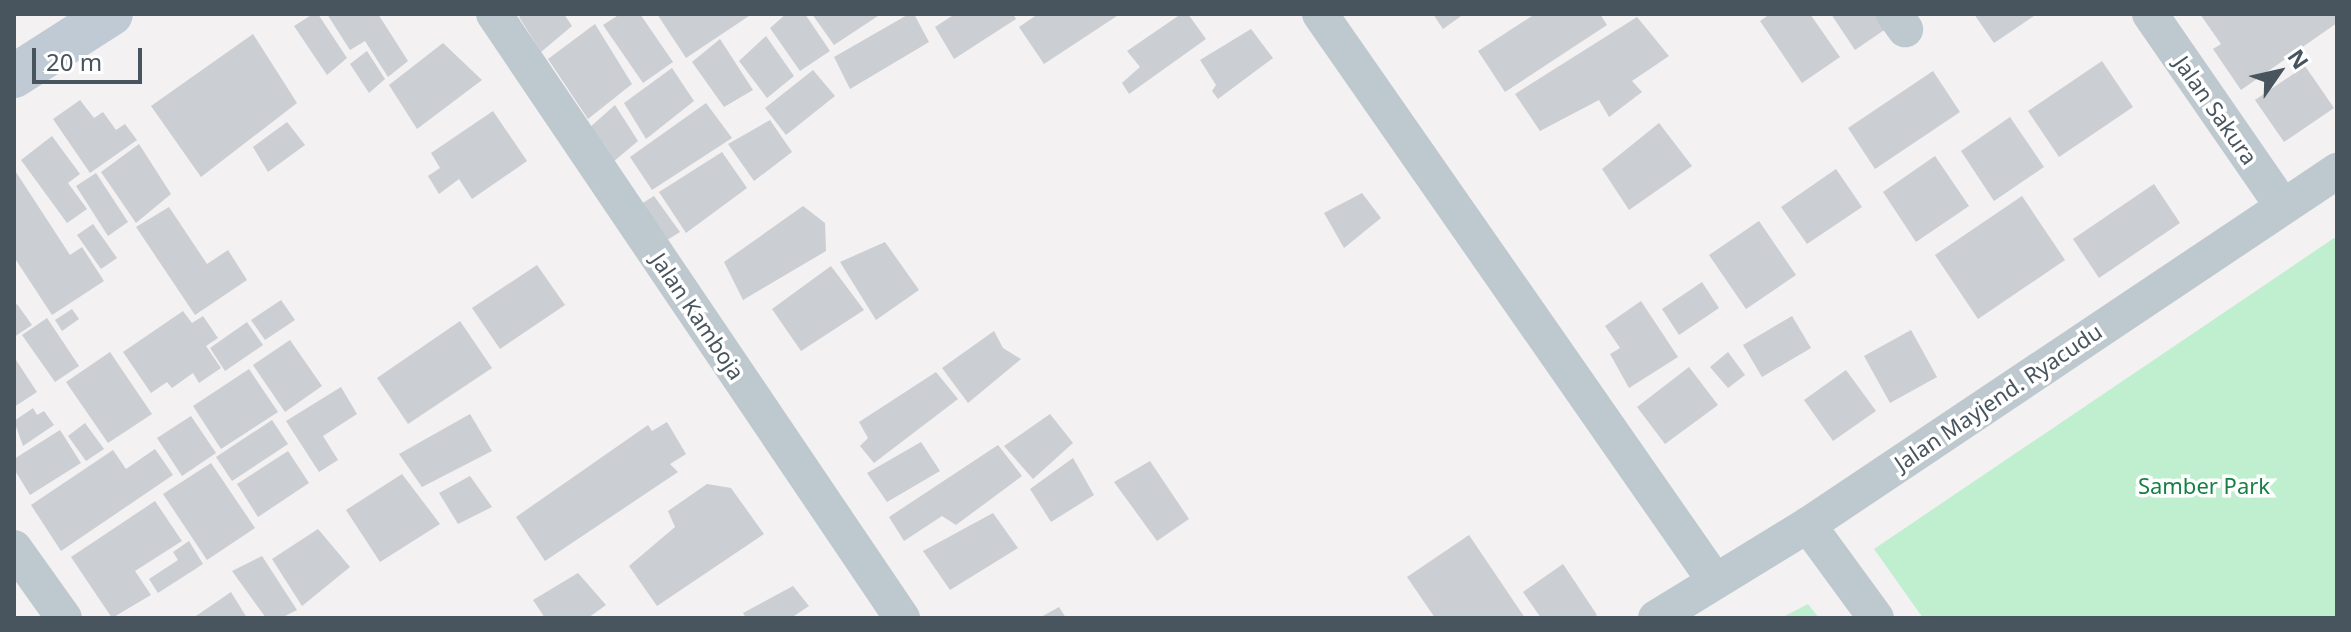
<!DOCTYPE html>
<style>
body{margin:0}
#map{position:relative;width:2351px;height:632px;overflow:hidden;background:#f3f1f1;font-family:"Noto Sans",sans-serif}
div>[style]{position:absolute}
.green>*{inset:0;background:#c0efcf}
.building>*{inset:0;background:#cbced3}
.street>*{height:36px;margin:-18px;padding:0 18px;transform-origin:18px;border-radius:18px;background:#bec9cf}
.secondary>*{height:44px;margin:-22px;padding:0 22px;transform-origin:22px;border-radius:22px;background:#bfcad4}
span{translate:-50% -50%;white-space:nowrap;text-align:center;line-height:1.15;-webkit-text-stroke:7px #fff;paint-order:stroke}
.street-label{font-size:22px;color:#48555e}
.park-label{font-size:22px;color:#198045}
.frame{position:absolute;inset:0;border:16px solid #48555e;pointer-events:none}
.north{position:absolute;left:2239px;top:32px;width:80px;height:80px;-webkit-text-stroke:6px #fff;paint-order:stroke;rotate:56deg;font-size:22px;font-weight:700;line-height:32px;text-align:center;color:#48555e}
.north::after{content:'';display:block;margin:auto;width:28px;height:36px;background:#48555e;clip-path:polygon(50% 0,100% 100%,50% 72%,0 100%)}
.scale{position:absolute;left:32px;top:48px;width:110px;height:36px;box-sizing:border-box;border:4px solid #48555e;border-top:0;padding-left:10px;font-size:24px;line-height:28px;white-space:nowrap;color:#48555e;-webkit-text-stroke:6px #fff;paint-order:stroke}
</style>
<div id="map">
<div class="green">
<i style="clip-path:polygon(2337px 236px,2337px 618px,1923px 618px,1874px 549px)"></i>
<i style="clip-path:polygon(1808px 604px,1819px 618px,1781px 618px)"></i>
</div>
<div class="building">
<i style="clip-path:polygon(313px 14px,318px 14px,347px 58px,327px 75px,294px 26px)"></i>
<i style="clip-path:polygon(327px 14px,378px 14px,408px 61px,388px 77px,365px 41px,350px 50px)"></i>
<i style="clip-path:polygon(523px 14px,564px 14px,572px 26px,541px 52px,519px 17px)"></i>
<i style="clip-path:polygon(620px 14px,640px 14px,673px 62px,643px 83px,603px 25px)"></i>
<i style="clip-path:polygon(657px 14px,752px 14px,686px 58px)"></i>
<i style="clip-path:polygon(786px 14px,805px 14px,830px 51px,800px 71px,770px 28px)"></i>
<i style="clip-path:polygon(812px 14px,881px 14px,834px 45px)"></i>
<i style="clip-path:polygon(909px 14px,914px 14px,929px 42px,850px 89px,834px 57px)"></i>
<i style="clip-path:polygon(955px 14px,1013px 14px,1016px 19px,954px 59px,935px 27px)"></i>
<i style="clip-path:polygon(1038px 14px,1120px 14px,1044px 64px,1019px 27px)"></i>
<i style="clip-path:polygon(1181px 14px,1188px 14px,1206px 39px,1129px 94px,1122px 83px,1140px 67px,1127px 51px)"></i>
<i style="clip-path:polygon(1433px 14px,1464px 14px,1443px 29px)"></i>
<i style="clip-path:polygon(1535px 14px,1600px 14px,1607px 25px,1505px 92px,1478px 51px)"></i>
<i style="clip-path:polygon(1770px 14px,1810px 14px,1840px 57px,1802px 83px,1760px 21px)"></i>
<i style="clip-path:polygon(1831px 14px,1886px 14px,1893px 24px,1855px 50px)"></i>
<i style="clip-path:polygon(1974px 14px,2037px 14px,1994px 43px)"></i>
<i style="clip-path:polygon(2200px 14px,2337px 14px,2337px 23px,2241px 90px,2213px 49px,2221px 44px)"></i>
<i style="clip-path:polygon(1637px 17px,1669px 56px,1632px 81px,1642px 92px,1609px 117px,1599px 100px,1540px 131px,1515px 94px)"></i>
<i style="clip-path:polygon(595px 24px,632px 84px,588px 119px,548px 59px)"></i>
<i style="clip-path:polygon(1251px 29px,1273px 58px,1218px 99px,1212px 91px,1216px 85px,1200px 60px)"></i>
<i style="clip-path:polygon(253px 34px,297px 103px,201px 177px,151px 106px)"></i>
<i style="clip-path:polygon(766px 36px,794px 76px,767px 98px,739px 61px)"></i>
<i style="clip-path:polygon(720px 39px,753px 90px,724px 107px,692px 62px)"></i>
<i style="clip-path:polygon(443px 43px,482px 80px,417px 129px,389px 85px)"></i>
<i style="clip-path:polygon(367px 51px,385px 79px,369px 93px,350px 64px)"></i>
<i style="clip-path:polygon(2102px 61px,2133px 107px,2059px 157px,2028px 111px)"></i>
<i style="clip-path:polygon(2305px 66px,2334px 108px,2284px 142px,2255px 100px)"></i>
<i style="clip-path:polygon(672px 68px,694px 101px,646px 139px,624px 103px)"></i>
<i style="clip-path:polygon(813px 70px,835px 96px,786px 135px,765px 108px)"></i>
<i style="clip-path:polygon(1933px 71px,1960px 112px,1875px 169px,1848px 128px)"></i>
<i style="clip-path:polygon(80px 100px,94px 118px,103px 112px,116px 130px,125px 124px,137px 140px,90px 173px,53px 119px)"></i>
<i style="clip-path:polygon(706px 103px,732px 138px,652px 190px,630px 157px)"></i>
<i style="clip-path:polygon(615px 105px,638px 141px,613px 162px,589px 128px)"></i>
<i style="clip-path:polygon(493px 111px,527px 161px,472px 199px,459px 179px,439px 194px,428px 176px,440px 168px,431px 153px)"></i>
<i style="clip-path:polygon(2010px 117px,2044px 167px,1994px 201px,1961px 151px)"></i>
<i style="clip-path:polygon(770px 120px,792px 152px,754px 181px,728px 144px)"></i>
<i style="clip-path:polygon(287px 122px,305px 145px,268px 172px,253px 147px)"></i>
<i style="clip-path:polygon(1659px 123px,1692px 166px,1629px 210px,1602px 169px)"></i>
<i style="clip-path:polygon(52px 136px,80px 174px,68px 183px,87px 209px,67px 223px,21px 160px)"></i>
<i style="clip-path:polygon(139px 144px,171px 194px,136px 223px,101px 172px)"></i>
<i style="clip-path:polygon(722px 152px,747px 188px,686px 233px,659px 192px)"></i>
<i style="clip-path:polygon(1935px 156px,1969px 206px,1916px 242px,1883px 192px)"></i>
<i style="clip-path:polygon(14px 169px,70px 255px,82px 247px,104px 281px,52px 315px,14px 257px)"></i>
<i style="clip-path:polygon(1836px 169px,1862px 207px,1807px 244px,1781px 207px)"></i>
<i style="clip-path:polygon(96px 173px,128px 222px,108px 236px,76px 186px)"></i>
<i style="clip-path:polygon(2154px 184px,2180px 223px,2099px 278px,2073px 239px)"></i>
<i style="clip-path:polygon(1362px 193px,1381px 218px,1344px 248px,1324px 213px)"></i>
<i style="clip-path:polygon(654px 196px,680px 232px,659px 245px,636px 207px)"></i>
<i style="clip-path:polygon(2022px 196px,2065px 260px,1978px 319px,1935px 255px)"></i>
<i style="clip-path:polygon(803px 206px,825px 223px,826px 251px,743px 300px,724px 262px)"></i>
<i style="clip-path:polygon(169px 207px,207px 264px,228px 250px,247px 280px,195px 315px,136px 227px)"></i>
<i style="clip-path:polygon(1759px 221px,1796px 275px,1746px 309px,1709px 255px)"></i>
<i style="clip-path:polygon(93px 224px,117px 258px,101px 269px,77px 235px)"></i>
<i style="clip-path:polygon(885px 242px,919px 290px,876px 320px,840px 262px)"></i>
<i style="clip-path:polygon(537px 265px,565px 305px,500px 349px,472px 308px)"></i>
<i style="clip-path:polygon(831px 266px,864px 310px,801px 351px,772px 309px)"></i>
<i style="clip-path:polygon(1702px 282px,1719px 308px,1679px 335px,1662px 309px)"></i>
<i style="clip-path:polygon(281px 300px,295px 320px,265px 340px,251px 320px)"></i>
<i style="clip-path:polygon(1641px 301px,1678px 357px,1629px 388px,1610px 354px,1620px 348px,1605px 326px)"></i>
<i style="clip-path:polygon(17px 304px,32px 325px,14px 337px,14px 306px)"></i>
<i style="clip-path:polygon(72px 309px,79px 319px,62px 331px,55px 320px)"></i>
<i style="clip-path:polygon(183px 311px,192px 323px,203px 316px,218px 338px,206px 346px,221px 368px,199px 383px,193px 373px,172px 388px,167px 382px,151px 393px,123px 352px)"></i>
<i style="clip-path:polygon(1792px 316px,1811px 348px,1762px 377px,1743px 345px)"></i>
<i style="clip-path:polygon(47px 318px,79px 366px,55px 382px,22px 335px)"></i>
<i style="clip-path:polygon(460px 321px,492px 368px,408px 424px,377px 378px)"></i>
<i style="clip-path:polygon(247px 322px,263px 345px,225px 371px,210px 348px)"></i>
<i style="clip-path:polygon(1911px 330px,1937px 377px,1890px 403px,1864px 356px)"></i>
<i style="clip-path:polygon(994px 331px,1003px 348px,1021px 359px,968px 403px,942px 368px)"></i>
<i style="clip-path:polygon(290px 340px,322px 386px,285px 412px,253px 365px)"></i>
<i style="clip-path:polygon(110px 352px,152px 414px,108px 443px,66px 382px)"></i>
<i style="clip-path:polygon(1728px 352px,1745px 375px,1728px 388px,1710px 367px)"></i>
<i style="clip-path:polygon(14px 357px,37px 392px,14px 407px)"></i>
<i style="clip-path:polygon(1689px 367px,1718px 405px,1665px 444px,1637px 407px)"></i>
<i style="clip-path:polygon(249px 369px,278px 412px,221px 449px,193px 406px)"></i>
<i style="clip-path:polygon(1846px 370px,1876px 411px,1833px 441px,1804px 400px)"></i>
<i style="clip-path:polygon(936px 372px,958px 399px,874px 463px,860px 446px,868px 438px,859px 422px)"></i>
<i style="clip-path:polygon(341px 387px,357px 414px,323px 436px,338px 460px,319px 472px,286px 421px)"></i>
<i style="clip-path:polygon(33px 408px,37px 415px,44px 411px,54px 425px,23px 446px,14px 421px)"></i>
<i style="clip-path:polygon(470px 414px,492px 451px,422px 487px,399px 454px)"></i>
<i style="clip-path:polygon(1050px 414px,1073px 443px,1033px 479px,1004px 446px)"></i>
<i style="clip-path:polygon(191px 416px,216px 453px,182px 476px,157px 438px)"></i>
<i style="clip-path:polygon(272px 420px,288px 444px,232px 481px,216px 457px)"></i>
<i style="clip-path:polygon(667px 422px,686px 454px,670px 464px,678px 472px,545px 561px,516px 517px,648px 425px,652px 431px)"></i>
<i style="clip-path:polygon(85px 423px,104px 449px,86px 461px,68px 436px)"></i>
<i style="clip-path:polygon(60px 430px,81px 463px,30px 495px,14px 469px,14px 459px)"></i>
<i style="clip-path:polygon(921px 442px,940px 471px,887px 502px,867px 473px)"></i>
<i style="clip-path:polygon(998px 445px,1022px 476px,956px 525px,942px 516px,904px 541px,889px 517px)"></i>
<i style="clip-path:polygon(155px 449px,173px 475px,61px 551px,31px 505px,113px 450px,126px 469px)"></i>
<i style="clip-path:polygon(288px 451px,309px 483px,258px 517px,237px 484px)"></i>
<i style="clip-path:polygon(1073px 458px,1094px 495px,1051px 522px,1030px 489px)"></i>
<i style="clip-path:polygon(1150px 461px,1189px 519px,1157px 541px,1114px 482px)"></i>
<i style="clip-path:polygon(211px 463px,255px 528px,207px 560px,163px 494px)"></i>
<i style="clip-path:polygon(402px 474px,440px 524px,380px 562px,346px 510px)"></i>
<i style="clip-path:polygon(470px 476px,492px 507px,458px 524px,439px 493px)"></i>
<i style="clip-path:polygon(707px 484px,731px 488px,764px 534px,657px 606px,629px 566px,675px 527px,668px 511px)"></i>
<i style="clip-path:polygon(155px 501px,182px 541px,135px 571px,151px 595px,112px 618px,71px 557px)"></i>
<i style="clip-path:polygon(993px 513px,1018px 548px,950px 590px,923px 551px)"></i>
<i style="clip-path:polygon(318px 529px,350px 567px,302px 606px,272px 559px)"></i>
<i style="clip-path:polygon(1469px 535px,1525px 618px,1435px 618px,1407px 577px)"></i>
<i style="clip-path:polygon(189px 541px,203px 564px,158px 593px,149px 579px,178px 560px,173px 552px)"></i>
<i style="clip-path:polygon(262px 556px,297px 610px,281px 618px,266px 618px,232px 571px)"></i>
<i style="clip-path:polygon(1563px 564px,1597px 615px,1592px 618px,1541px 618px,1523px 592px)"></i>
<i style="clip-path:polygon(578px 573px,606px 605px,588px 618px,545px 618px,533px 600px)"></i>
<i style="clip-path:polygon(793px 586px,809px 606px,791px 618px,746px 618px,743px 613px)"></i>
<i style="clip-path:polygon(231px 592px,247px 618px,193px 618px)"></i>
<i style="clip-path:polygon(1059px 607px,1066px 618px,1039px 618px)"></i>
</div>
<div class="street">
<i style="left:494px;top:14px;width:729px;rotate:55.96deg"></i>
<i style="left:1320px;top:14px;width:691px;rotate:55.14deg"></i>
<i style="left:1894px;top:14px;width:19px;rotate:54deg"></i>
<i style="left:2150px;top:14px;width:234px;rotate:55.4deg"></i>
<i style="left:1808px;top:525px;width:115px;rotate:53.8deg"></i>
<i style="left:14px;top:548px;width:86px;rotate:54.5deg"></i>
<i style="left:1656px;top:618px;width:178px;rotate:-31.5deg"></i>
<i style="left:1808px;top:525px;width:637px;rotate:-33.79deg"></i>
</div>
<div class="secondary">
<i style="left:14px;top:76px;width:115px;rotate:-32.6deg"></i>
</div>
<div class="street-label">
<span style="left:2216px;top:110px;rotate:55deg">Jalan Sakura</span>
<span style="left:698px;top:316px;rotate:56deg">Jalan Kamboja</span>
<span style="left:1998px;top:397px;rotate:-34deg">Jalan Mayjend. Ryacudu</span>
</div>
<div class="park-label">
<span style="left:2204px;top:486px">Samber Park</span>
</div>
<div class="frame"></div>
<div class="north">N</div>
<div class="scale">20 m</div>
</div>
